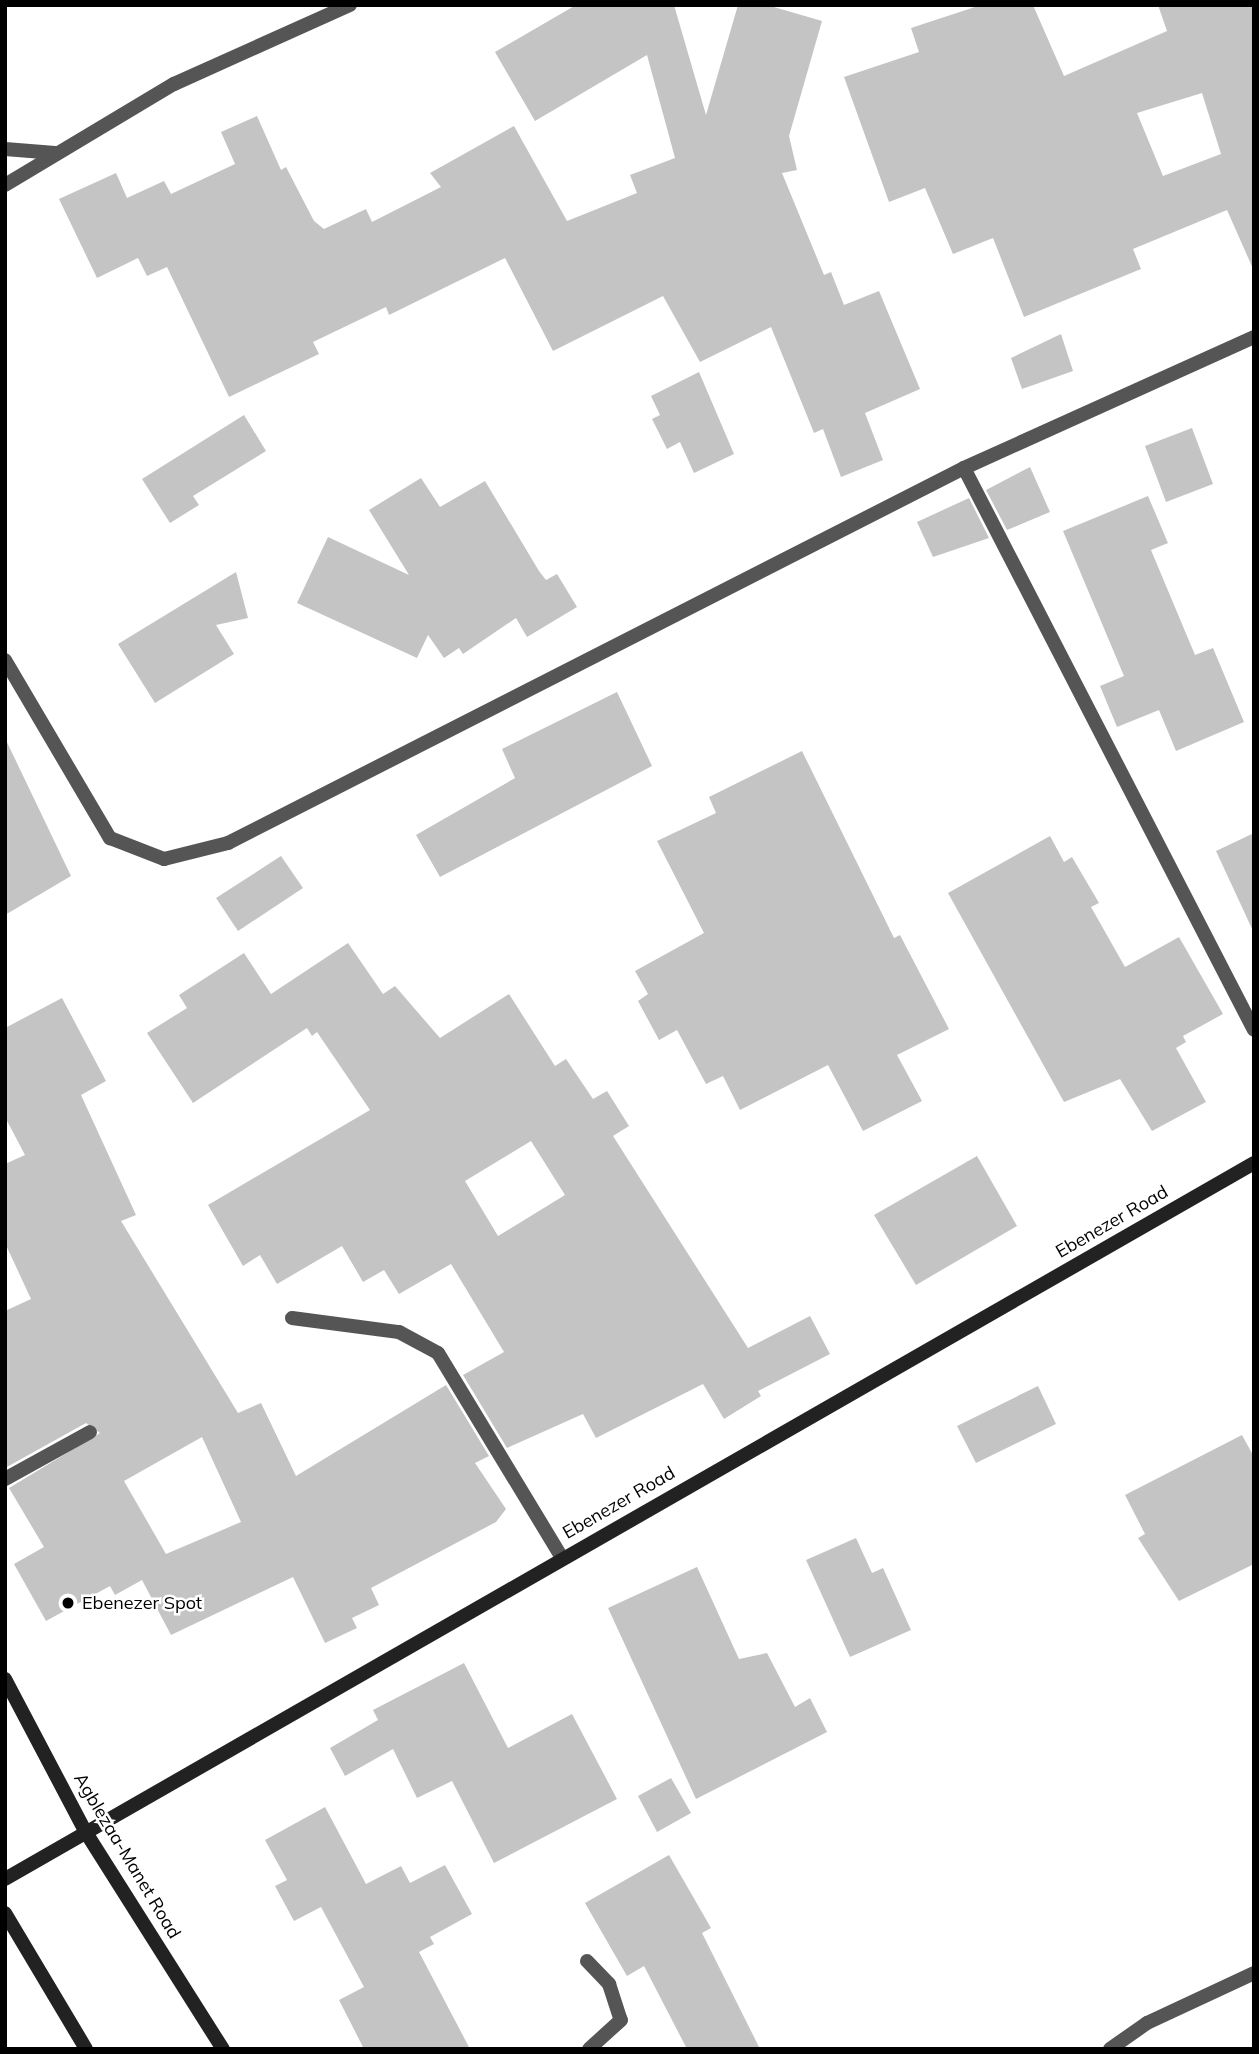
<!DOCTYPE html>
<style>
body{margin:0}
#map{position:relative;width:1259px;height:2054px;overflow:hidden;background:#fff;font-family:Mulish,sans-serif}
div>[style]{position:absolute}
.building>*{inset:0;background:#c4c4c4}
.lane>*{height:14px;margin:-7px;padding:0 7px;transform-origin:7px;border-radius:7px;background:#555}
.street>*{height:14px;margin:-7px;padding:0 7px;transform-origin:7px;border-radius:7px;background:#555}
.secondary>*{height:14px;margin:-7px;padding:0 7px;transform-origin:7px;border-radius:7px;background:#222}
.dots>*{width:19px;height:19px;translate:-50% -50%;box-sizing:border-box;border:4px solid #fff;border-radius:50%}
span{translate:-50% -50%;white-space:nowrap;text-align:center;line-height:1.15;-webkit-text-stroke:5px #fff;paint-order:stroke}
.street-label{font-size:18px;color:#000}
.poi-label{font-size:18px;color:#000}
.left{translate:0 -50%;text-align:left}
.frame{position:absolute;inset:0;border:7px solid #000;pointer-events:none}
</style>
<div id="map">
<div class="building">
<i style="clip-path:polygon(576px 5px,674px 5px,706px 115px,738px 5px,767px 5px,822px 21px,789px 136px,797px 170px,782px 173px,824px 275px,831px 272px,844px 305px,879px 291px,920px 389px,865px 413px,883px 460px,841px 477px,823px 429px,814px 433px,771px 327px,700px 362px,663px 296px,553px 351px,505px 258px,389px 315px,386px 307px,313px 342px,319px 354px,229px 397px,167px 267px,147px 276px,138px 258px,97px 278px,59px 199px,116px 173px,127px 198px,164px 181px,171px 194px,235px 164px,221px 132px,257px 116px,281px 170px,286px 167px,314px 221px,324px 229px,366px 209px,372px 222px,441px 187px,430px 173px,514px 126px,567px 221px,637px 193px,630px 175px,675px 158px,647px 55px,535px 121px,495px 52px)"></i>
<i style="clip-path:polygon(evenodd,981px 5px,1033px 5px,1064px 76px,1167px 31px,1158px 5px,1254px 5px,1254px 271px,1227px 210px,1133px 249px,1141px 269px,1024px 317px,993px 238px,953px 254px,925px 188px,889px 202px,844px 77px,919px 52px,911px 28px,981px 5px,1202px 93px,1221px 154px,1163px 176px,1137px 113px,1202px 93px)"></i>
<i style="clip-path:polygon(1061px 334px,1073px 371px,1022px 389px,1011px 358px)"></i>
<i style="clip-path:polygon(699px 372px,734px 454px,694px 473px,680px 442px,667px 449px,652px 419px,660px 415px,651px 396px)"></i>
<i style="clip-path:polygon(244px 415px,266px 451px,193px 496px,199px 505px,170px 523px,142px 479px)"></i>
<i style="clip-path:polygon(1192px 428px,1213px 484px,1166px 502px,1145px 446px)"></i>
<i style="clip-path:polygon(1030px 467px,1050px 512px,1007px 530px,986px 490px)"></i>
<i style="clip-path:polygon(421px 478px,440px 507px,485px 481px,539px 571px,546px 580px,557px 574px,577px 607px,527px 637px,516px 618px,463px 654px,459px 648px,444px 658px,428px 635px,417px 658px,297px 603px,328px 537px,409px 575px,369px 510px)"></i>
<i style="clip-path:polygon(1148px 496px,1168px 543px,1151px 550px,1195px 655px,1213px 648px,1244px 722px,1176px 751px,1159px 710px,1117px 727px,1100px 686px,1124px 676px,1063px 531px)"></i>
<i style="clip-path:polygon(969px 498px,989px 538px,933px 557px,917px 522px)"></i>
<i style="clip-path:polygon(236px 572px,248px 618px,216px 625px,234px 654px,155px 703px,118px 644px)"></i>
<i style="clip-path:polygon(617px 692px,652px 766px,440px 877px,416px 835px,515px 778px,502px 749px)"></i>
<i style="clip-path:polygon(5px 738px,71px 876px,5px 915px)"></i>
<i style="clip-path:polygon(802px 751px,894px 938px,900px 935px,949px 1029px,897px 1055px,922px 1101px,863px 1131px,828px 1065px,740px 1110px,723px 1076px,706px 1084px,677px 1030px,659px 1040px,638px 1001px,648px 994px,635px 971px,704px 933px,657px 841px,716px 813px,709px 797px)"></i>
<i style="clip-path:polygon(1254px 833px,1254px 933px,1216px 851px)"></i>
<i style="clip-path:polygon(1050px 836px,1064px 862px,1072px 857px,1099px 903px,1091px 907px,1125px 967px,1179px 937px,1223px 1014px,1183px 1036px,1186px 1042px,1176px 1048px,1206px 1102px,1152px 1131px,1120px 1079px,1064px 1102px,948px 893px)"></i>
<i style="clip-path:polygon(281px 856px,303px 888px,238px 931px,216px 898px)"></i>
<i style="clip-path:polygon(evenodd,348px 943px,383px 994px,395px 986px,440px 1038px,509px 994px,555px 1066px,566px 1059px,593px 1099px,607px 1091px,629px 1126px,613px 1136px,748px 1348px,810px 1316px,830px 1354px,758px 1391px,761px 1396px,724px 1419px,703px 1384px,596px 1438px,583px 1414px,507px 1448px,463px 1375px,504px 1352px,451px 1264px,399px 1294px,384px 1270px,363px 1282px,342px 1246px,277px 1284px,260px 1255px,243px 1266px,208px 1205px,370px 1110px,317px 1032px,312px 1036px,307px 1028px,193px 1103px,147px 1033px,187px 1008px,179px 995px,244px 953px,271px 994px,348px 943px,531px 1141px,565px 1195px,498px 1236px,465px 1181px,531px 1141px)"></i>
<i style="clip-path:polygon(evenodd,62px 998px,106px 1081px,81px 1095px,136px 1215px,121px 1221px,238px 1413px,261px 1403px,296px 1476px,446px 1385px,489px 1456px,475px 1463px,506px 1509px,496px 1522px,371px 1588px,379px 1605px,352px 1618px,357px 1628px,325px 1643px,293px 1577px,171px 1635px,142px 1580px,115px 1595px,110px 1586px,46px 1621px,14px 1564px,44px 1547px,9px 1488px,100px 1433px,86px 1423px,5px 1468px,5px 1311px,31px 1299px,5px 1243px,5px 1164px,25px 1155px,5px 1117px,5px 1028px,62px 998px,202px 1437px,241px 1522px,166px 1554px,124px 1481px,202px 1437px)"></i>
<i style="clip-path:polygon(977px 1156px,1017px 1226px,916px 1285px,874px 1215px)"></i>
<i style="clip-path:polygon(1038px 1386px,1056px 1424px,976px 1463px,957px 1426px)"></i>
<i style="clip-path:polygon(1242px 1435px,1254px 1457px,1254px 1564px,1179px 1601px,1138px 1538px,1145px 1534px,1125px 1495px)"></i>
<i style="clip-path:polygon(856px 1538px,872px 1573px,883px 1568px,911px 1630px,850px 1657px,806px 1560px)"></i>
<i style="clip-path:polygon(697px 1567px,739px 1659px,767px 1653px,795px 1707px,810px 1698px,827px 1732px,696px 1799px,608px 1608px)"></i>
<i style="clip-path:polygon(464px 1663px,508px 1748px,572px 1714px,617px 1799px,494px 1863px,452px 1781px,417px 1798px,393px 1749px,345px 1776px,330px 1748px,378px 1720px,373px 1710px)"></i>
<i style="clip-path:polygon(671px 1778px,691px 1813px,657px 1832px,638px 1796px)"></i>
<i style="clip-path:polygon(325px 1807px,366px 1884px,401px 1866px,410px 1883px,445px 1865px,472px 1914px,430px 1937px,434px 1944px,419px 1952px,470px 2049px,364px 2049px,339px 2000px,364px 1987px,321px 1907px,294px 1921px,275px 1886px,287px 1880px,265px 1840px)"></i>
<i style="clip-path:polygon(669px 1855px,711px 1928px,702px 1933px,760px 2049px,687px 2049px,644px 1966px,627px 1976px,585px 1903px)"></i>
</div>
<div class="lane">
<i style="left:292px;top:1318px;width:108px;rotate:7.5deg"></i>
<i style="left:399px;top:1332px;width:44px;rotate:28.3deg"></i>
<i style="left:438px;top:1353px;width:240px;rotate:58.8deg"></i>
<i style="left:5px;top:1479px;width:97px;rotate:-28.9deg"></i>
<i style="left:587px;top:1961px;width:32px;rotate:46deg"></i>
<i style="left:609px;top:1984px;width:38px;rotate:72deg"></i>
<i style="left:621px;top:2020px;width:43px;rotate:137.8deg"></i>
</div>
<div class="street">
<i style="left:5px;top:149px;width:50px;rotate:4.6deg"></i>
<i style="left:5px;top:185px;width:197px;rotate:-30.9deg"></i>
<i style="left:174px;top:84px;width:193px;rotate:-24.2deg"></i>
<i style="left:964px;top:468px;width:632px;rotate:62.71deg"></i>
<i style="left:5px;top:660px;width:207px;rotate:59.5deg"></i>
<i style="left:110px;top:838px;width:58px;rotate:21.3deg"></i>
<i style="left:164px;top:859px;width:66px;rotate:-14deg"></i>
<i style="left:228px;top:843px;width:826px;rotate:-27deg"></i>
<i style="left:964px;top:468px;width:318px;rotate:-24.3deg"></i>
<i style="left:1110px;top:2049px;width:45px;rotate:-35.1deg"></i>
<i style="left:1147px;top:2023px;width:118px;rotate:-25deg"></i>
</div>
<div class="secondary">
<i style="left:5px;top:1679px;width:172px;rotate:62.2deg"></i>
<i style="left:85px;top:1831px;width:258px;rotate:57.7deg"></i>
<i style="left:5px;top:1879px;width:1440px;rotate:-29.82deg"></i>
<i style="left:5px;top:1913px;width:158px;rotate:59.2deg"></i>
</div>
<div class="dots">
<i style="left:68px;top:1603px;background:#000"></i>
</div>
<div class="street-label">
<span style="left:1112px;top:1222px;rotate:-30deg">Ebenezer Road</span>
<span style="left:619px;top:1503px;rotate:-30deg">Ebenezer Road</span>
<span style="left:127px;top:1856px;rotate:59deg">Agblezaa-Manet Road</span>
</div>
<div class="poi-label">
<span class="left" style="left:82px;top:1603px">Ebenezer Spot</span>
</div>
<div class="frame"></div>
</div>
